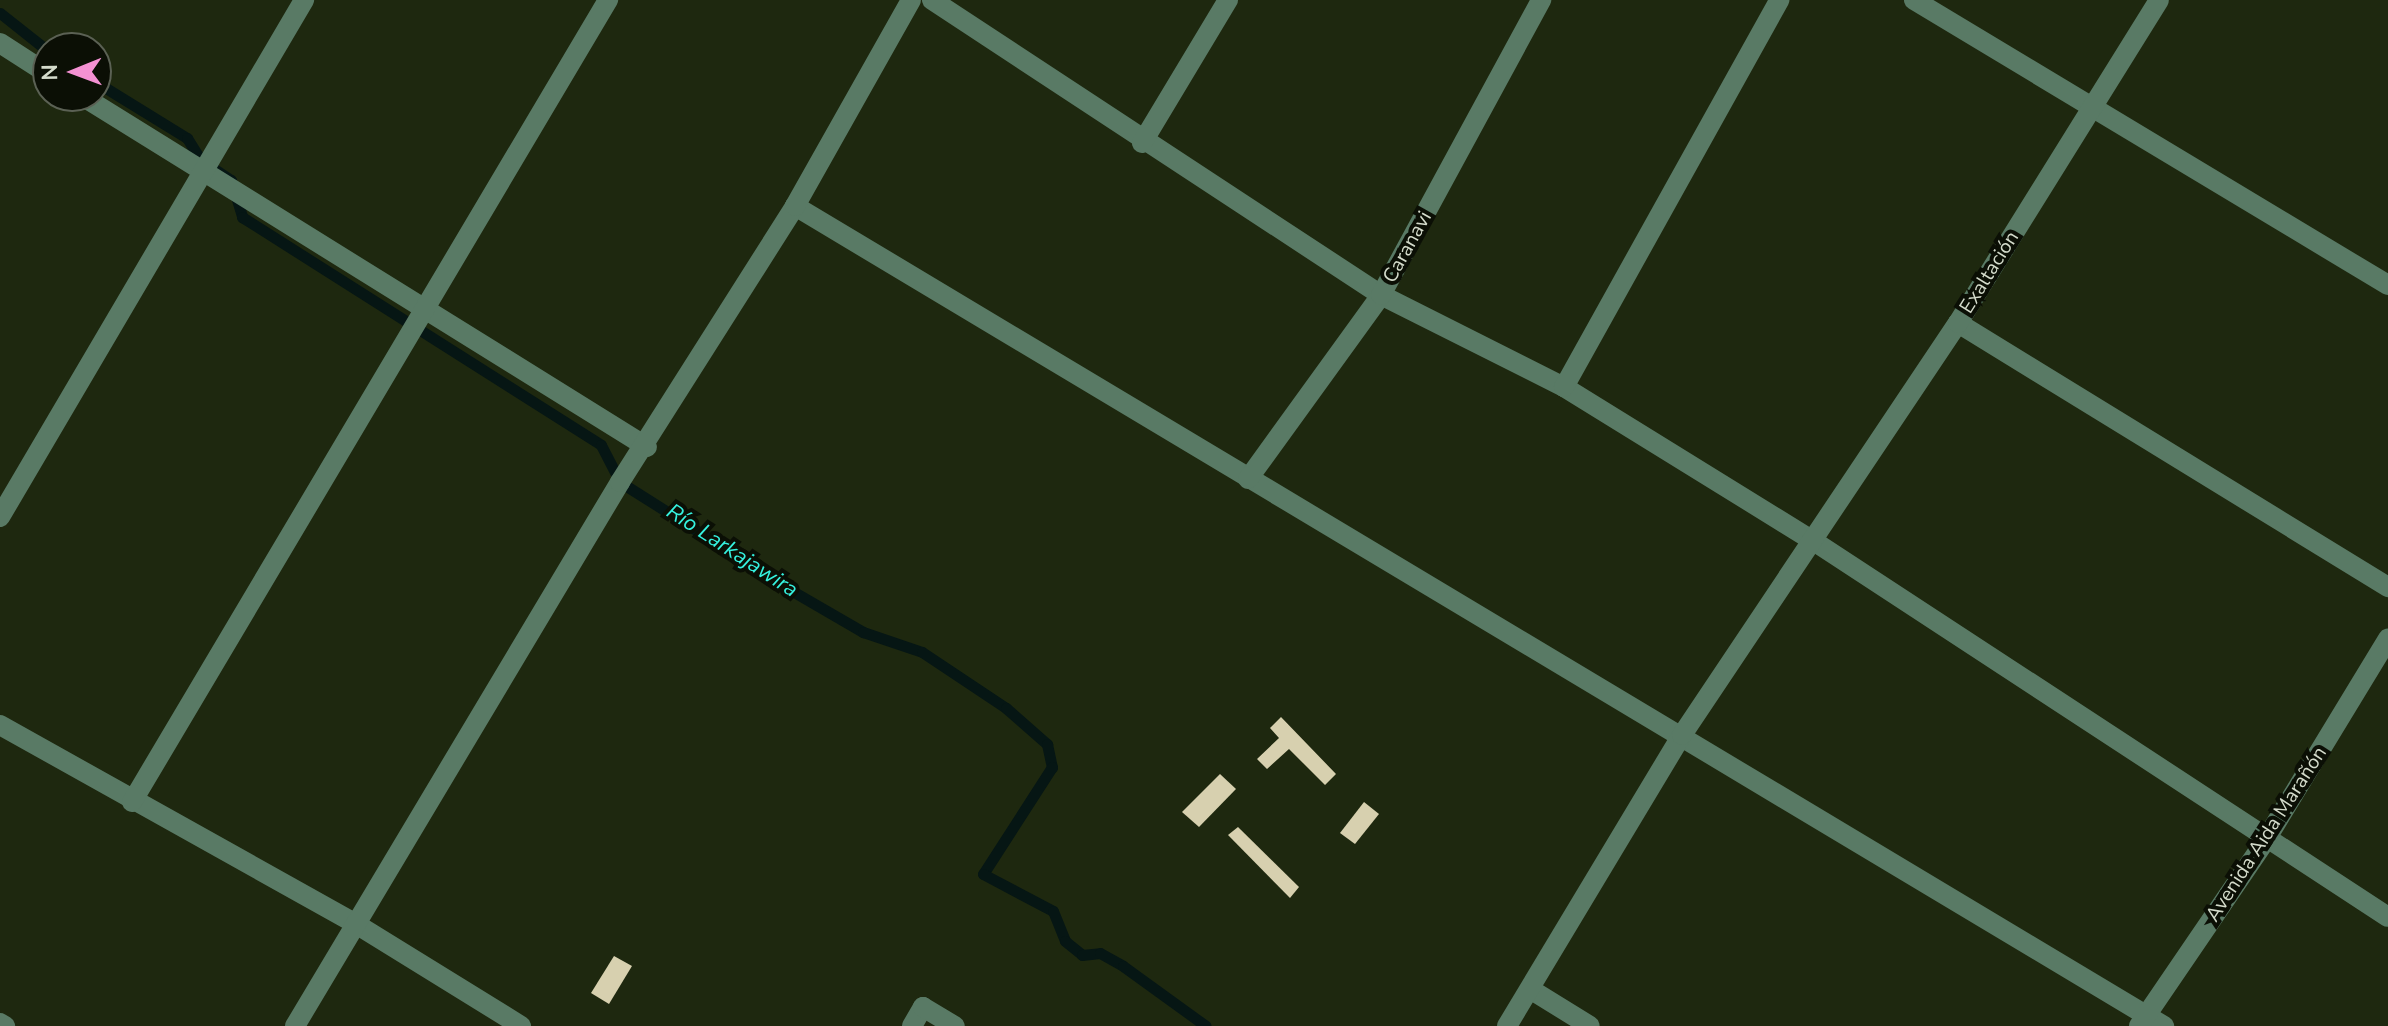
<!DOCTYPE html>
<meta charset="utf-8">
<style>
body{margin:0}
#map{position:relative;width:2388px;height:1026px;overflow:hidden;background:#1e280f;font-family:"Nunito Sans",sans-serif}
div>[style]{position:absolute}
.stream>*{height:11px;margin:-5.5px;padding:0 5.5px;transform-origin:5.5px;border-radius:5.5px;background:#061614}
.building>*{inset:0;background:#d7d0af}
.minor>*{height:20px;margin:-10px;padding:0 10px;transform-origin:10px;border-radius:10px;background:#597a65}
span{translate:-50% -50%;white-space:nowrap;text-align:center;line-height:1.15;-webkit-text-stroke:8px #0b0f05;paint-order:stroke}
.street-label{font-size:20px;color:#d4dbcb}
.water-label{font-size:22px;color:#35f1df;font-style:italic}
.north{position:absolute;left:32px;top:32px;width:80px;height:80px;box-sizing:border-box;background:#0b0f05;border:2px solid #5b6154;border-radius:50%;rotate:269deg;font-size:22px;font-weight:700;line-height:32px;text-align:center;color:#d4dbcb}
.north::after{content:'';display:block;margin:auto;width:28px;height:36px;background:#f491d3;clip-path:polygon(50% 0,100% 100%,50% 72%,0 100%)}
</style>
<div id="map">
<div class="stream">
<i style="left:0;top:13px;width:61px;rotate:38.4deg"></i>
<i style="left:96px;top:82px;width:107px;rotate:31.6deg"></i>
<i style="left:187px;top:138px;width:26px;rotate:58deg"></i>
<i style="left:201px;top:160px;width:36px;rotate:34deg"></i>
<i style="left:231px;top:180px;width:39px;rotate:73deg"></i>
<i style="left:242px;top:217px;width:425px;rotate:32.4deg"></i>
<i style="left:601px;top:445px;width:42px;rotate:62.8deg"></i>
<i style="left:620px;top:482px;width:206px;rotate:32.3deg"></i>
<i style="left:794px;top:592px;width:80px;rotate:30.1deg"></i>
<i style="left:863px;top:632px;width:62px;rotate:18.7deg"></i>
<i style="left:922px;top:652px;width:101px;rotate:33.7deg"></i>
<i style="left:1006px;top:708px;width:55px;rotate:41.3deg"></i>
<i style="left:1047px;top:744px;width:24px;rotate:78deg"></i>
<i style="left:1052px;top:767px;width:127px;rotate:122.8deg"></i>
<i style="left:983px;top:874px;width:79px;rotate:27.9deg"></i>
<i style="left:1053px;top:911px;width:32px;rotate:68deg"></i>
<i style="left:1065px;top:941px;width:22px;rotate:39deg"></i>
<i style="left:1082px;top:955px;width:18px;rotate:-6deg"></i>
<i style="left:1100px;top:953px;width:26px;rotate:29deg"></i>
<i style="left:1123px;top:966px;width:102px;rotate:35.9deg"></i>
</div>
<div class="building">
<i style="clip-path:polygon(1281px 717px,1336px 774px,1325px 785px,1289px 749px,1267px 769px,1257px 759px,1279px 738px,1270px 728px)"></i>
<i style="clip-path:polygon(1220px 774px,1236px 789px,1199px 827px,1182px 812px)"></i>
<i style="clip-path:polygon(1364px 802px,1379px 814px,1355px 844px,1340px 833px)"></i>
<i style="clip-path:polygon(1238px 827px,1299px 887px,1290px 898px,1228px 835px)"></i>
<i style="clip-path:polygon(614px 956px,632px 966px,609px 1004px,591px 993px)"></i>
</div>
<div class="minor">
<i style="left:932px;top:0;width:537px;rotate:33.31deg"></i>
<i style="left:1381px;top:295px;width:205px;rotate:26.7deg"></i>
<i style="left:1564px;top:387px;width:291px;rotate:31.7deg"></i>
<i style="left:1812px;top:540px;width:688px;rotate:33.21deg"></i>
<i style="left:1914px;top:0;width:553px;rotate:31.02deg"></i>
<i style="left:0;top:43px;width:57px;rotate:32.9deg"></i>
<i style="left:82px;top:96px;width:665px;rotate:31.85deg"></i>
<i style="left:1142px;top:143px;width:167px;rotate:-59deg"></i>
<i style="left:795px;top:206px;width:1596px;rotate:30.92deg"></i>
<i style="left:1958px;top:323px;width:505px;rotate:31.55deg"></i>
<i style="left:1564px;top:387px;width:443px;rotate:-60.9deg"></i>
<i style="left:1248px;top:479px;width:227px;rotate:-54.1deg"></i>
<i style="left:1381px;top:295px;width:336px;rotate:-61.5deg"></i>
<i style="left:0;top:517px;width:600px;rotate:-59.54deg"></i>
<i style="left:0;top:725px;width:408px;rotate:29.2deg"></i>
<i style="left:356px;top:924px;width:194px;rotate:31.7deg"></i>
<i style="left:132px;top:802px;width:933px;rotate:-59.31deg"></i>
<i style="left:1530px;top:989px;width:70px;rotate:31.7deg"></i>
<i style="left:0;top:1023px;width:6px;rotate:31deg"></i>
<i style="left:295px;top:1026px;width:634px;rotate:-59.14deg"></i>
<i style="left:620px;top:482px;width:327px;rotate:-57.6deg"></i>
<i style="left:795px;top:206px;width:236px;rotate:-60.6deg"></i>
<i style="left:912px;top:1026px;width:22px;rotate:-60deg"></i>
<i style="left:923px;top:1007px;width:37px;rotate:31deg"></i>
<i style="left:1507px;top:1026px;width:340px;rotate:-59deg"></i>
<i style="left:1682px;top:735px;width:496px;rotate:-56.2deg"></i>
<i style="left:1958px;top:323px;width:380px;rotate:-58.1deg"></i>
<i style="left:2139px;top:1026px;width:224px;rotate:-55.7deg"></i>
<i style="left:2265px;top:841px;width:237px;rotate:-58.7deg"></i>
</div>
<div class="street-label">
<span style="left:1407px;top:247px;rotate:-61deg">Caranavi</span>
<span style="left:1989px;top:272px;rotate:-58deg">Exaltación</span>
<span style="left:2266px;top:834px;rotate:-57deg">Avenida Aida Marañón</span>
</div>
<div class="water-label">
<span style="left:732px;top:551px;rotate:33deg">Río Larkajawira</span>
</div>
<div class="north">N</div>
</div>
